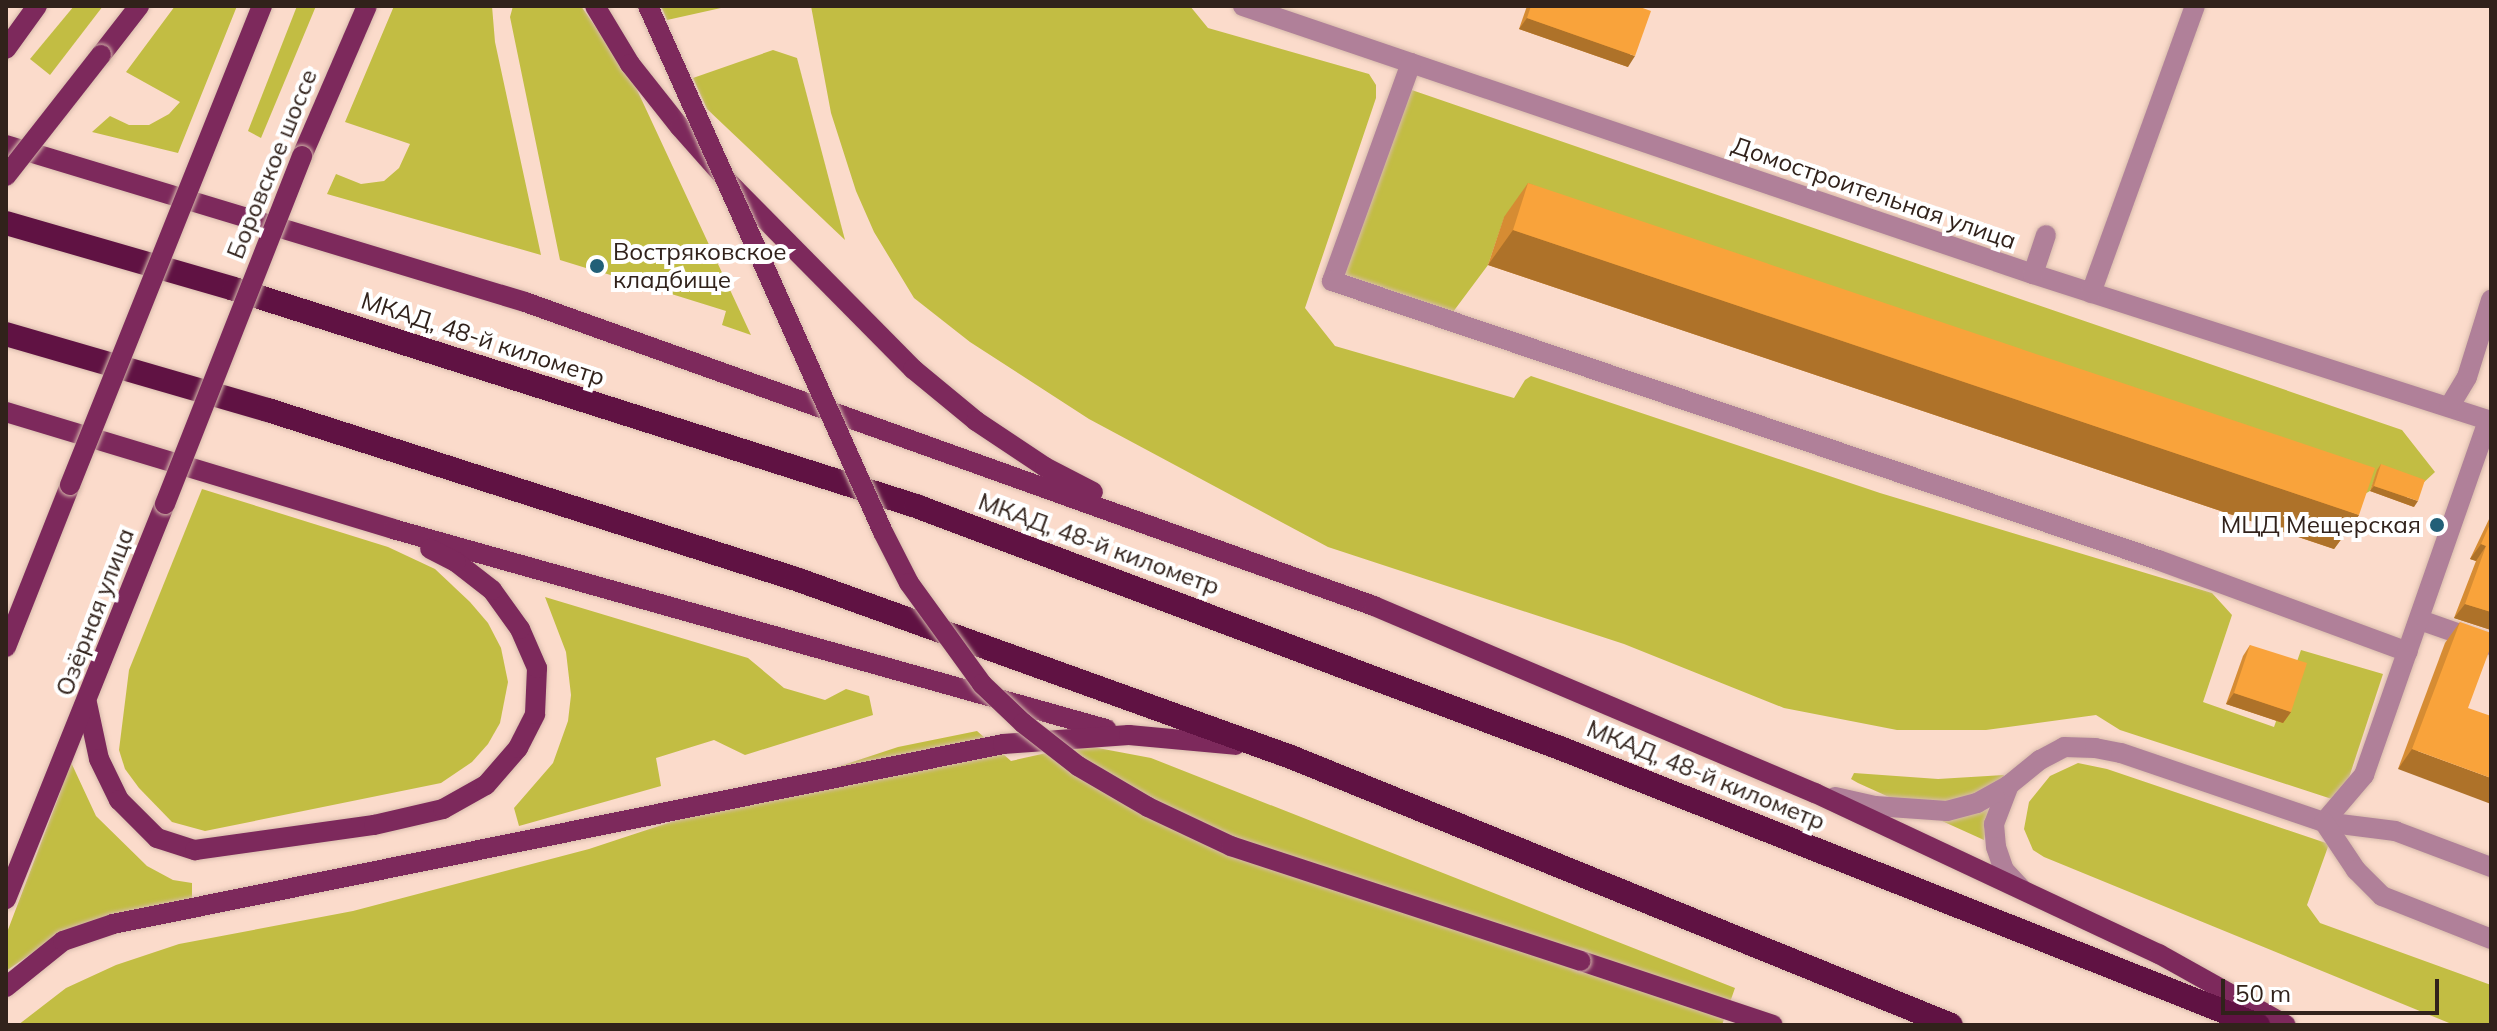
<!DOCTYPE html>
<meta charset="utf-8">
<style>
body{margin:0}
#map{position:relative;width:2497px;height:1031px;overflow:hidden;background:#fbdbcb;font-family:Mulish,sans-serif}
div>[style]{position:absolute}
.green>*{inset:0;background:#c2bd43}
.roads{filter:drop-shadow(0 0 2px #d7baab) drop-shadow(0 0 2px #d7baab)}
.minor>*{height:20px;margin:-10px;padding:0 10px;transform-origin:10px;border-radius:10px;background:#b08099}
.major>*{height:20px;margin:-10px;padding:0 10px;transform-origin:10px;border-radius:10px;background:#7d295c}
.highway>*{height:24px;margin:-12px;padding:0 12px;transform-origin:12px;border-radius:12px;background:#601243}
.bridges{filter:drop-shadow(0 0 2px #d7baab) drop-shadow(0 0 2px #d7baab)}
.major-bridge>*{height:20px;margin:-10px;padding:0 10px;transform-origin:10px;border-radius:10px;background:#7d295c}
.wall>*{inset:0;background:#d68c33}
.shaded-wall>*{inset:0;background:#ae7229}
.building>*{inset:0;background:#f9a33b}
.dots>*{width:22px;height:22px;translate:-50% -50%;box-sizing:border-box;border:4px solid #fff;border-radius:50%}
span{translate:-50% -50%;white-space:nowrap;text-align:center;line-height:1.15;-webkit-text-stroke:8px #fff;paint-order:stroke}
.street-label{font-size:24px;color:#31221b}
.poi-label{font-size:24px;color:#31221b}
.left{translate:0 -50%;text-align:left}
.right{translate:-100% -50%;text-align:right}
.frame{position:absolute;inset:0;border:8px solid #31221b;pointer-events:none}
.scale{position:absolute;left:2221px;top:979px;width:218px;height:36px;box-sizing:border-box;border:4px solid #31221b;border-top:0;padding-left:10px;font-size:24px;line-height:28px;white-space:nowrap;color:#31221b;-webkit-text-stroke:6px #fff;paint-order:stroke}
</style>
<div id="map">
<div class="green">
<i style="clip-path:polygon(74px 6px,103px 6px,50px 75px,30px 59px)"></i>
<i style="clip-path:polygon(175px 6px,237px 6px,178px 153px,92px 132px,110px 116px,129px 125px,149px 125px,169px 114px,180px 102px,126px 72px)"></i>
<i style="clip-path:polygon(297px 6px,316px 6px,261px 138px,248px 131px)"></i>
<i style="clip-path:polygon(394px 6px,492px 6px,495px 42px,541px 255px,327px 194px,336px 174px,361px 184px,384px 181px,399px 168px,410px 144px,345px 122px)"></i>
<i style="clip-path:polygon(513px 6px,581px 6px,632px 79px,751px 335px,722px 325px,726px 311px,604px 273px,606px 262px,590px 257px,586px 268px,560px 260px,510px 17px)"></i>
<i style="clip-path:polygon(661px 6px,720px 6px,721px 8px,667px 20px)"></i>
<i style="clip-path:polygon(811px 6px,1190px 6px,1208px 28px,1369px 74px,1376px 85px,1376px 98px,1305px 308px,1335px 346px,1514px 398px,1525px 380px,1531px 376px,1880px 493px,2212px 593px,2232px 615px,2203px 702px,2274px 727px,2301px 650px,2383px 674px,2341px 802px,2120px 730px,2096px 715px,1986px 730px,1897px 730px,1784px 708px,1624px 644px,1328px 547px,1089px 419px,970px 342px,914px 298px,874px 232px,856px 191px,831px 113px)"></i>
<i style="clip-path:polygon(773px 50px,797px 58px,845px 240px,707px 109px,693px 78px)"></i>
<i style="clip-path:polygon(1403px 87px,2402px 430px,2435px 472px,2421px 485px,2378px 470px,2370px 491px,2351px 502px,1504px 218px,1488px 265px,1447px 320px,1332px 281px)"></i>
<i style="clip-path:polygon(202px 489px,388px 547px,435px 569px,470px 602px,488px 623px,501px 648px,508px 682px,500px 723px,488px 744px,472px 762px,441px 783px,205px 831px,172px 822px,139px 788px,125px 769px,119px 750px,129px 670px)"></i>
<i style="clip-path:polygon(545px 597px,748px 658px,784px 688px,825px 700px,846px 689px,869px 696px,873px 715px,745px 755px,714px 740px,656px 758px,661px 786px,519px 826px,514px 808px,553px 763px,568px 721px,571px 695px,566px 652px)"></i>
<i style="clip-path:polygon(977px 731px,1011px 761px,1082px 745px,1151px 758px,1735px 988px,1722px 1025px,18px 1025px,66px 988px,116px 965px,179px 944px,353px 911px,589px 849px,898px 747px)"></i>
<i style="clip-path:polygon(69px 758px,96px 816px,147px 866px,173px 880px,192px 883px,192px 900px,50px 941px,6px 971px,6px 935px,60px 793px)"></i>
<i style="clip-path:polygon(2078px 763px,2107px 769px,2329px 844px,2307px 905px,2320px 923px,2491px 985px,2491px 1025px,2454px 1025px,2044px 857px,2033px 850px,2024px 829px,2029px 802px,2050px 776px)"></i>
<i style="clip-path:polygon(1854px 773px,1938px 779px,2004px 775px,1989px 812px,1984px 840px,1858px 783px,1851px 779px)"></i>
</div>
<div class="roads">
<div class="minor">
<i style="left:1243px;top:6px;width:834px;rotate:18.74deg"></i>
<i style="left:2033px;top:274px;width:481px;rotate:17.8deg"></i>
<i style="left:1411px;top:63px;width:232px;rotate:109.9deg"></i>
<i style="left:1332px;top:281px;width:872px;rotate:18.66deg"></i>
<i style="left:2158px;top:560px;width:266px;rotate:20.2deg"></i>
<i style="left:2033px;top:274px;width:41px;rotate:-71.6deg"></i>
<i style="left:2091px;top:293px;width:305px;rotate:-70.1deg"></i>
<i style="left:2449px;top:407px;width:35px;rotate:-59deg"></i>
<i style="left:2467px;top:377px;width:81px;rotate:-72.7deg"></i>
<i style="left:2420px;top:620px;width:75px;rotate:19.4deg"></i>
<i style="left:2009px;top:785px;width:42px;rotate:111deg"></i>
<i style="left:1994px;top:824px;width:23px;rotate:85deg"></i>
<i style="left:1996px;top:847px;width:24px;rotate:71deg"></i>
<i style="left:2004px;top:870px;width:26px;rotate:47deg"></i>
<i style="left:1835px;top:797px;width:41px;rotate:12.7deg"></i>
<i style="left:1875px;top:806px;width:72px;rotate:4deg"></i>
<i style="left:1947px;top:811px;width:31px;rotate:-15deg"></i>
<i style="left:1977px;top:803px;width:37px;rotate:-29deg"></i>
<i style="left:2009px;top:785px;width:40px;rotate:-39deg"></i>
<i style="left:2040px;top:760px;width:27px;rotate:-28deg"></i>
<i style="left:2064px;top:747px;width:31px;rotate:2deg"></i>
<i style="left:2095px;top:748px;width:26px;rotate:11deg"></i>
<i style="left:2121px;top:753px;width:214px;rotate:18.8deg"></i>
<i style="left:2324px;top:822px;width:72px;rotate:7.2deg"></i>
<i style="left:2395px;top:831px;width:103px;rotate:20.6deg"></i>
<i style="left:2324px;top:822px;width:62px;rotate:-49.6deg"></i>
<i style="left:2364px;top:775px;width:376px;rotate:-70.7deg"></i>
<i style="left:2324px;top:822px;width:58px;rotate:56.3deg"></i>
<i style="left:2356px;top:870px;width:37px;rotate:45deg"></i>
<i style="left:2382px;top:896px;width:117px;rotate:21.5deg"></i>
</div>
<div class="major">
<i style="left:595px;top:6px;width:68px;rotate:58.9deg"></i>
<i style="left:630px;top:64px;width:80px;rotate:51.6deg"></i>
<i style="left:680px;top:127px;width:81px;rotate:48.5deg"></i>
<i style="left:734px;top:188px;width:255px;rotate:45.3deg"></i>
<i style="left:913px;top:369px;width:82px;rotate:39.5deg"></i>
<i style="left:976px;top:421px;width:83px;rotate:33.7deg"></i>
<i style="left:1045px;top:467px;width:54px;rotate:27.5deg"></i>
<i style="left:6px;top:49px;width:53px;rotate:-54.2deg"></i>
<i style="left:101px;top:55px;width:62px;rotate:-52.2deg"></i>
<i style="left:6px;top:145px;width:542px;rotate:16.83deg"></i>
<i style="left:525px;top:302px;width:902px;rotate:19.7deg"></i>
<i style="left:1374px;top:606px;width:479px;rotate:23deg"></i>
<i style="left:1815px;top:793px;width:380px;rotate:25.1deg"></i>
<i style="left:2159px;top:954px;width:145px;rotate:29.2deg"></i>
<i style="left:302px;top:156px;width:163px;rotate:-66.6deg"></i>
<i style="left:6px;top:412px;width:404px;rotate:16.8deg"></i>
<i style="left:393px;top:529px;width:741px;rotate:15.67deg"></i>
<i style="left:6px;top:647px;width:174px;rotate:-68.4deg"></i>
<i style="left:87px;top:703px;width:57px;rotate:77.9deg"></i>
<i style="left:99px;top:759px;width:46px;rotate:64deg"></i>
<i style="left:119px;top:800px;width:54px;rotate:45deg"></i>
<i style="left:157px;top:838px;width:40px;rotate:18deg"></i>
<i style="left:195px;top:850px;width:181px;rotate:-8deg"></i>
<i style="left:374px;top:825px;width:71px;rotate:-13.1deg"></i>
<i style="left:443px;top:809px;width:49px;rotate:-29.2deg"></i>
<i style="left:486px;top:785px;width:49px;rotate:-49.1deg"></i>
<i style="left:518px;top:748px;width:38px;rotate:-63deg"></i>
<i style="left:535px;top:714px;width:46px;rotate:-87.5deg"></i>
<i style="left:537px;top:668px;width:43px;rotate:-113.6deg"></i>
<i style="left:520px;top:629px;width:48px;rotate:-125.7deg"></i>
<i style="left:492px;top:590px;width:46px;rotate:-142.1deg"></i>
<i style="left:456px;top:562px;width:29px;rotate:-153deg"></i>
<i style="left:6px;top:899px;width:426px;rotate:-68.1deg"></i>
<i style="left:1581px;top:961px;width:202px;rotate:18.4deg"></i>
<i style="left:6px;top:987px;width:73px;rotate:-38.9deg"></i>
<i style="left:63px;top:941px;width:53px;rotate:-18.8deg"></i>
<i style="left:113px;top:924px;width:908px;rotate:-11.43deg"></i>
<i style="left:1003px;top:744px;width:126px;rotate:-4.1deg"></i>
<i style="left:1129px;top:735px;width:107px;rotate:5.3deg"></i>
</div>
<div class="highway">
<i style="left:6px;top:223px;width:237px;rotate:16.1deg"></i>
<i style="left:234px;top:289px;width:716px;rotate:17.65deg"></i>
<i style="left:916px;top:506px;width:688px;rotate:20.6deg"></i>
<i style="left:1560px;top:748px;width:751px;rotate:21.65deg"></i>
<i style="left:6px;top:334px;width:273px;rotate:16.2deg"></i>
<i style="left:268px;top:410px;width:554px;rotate:17.75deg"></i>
<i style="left:796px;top:579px;width:526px;rotate:19.78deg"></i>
<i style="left:1291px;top:757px;width:712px;rotate:22.1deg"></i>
</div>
</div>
<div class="bridges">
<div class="major-bridge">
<i style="left:648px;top:6px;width:576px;rotate:65.93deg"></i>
<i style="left:883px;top:532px;width:57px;rotate:63deg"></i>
<i style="left:909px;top:583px;width:125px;rotate:54.1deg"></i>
<i style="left:982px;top:684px;width:57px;rotate:43.6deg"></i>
<i style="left:1023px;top:723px;width:70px;rotate:38deg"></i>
<i style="left:1078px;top:766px;width:81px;rotate:30.4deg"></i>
<i style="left:1148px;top:807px;width:92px;rotate:25.2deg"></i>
<i style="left:1231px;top:846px;width:368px;rotate:18.2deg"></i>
<i style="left:6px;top:176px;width:154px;rotate:-51.9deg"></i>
<i style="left:70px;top:485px;width:516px;rotate:-68.16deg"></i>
<i style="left:165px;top:504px;width:374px;rotate:-68.5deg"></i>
</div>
</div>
<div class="wall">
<i style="clip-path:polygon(1527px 6px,1637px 6px,1628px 67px,1519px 29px)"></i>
<i style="clip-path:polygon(1528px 183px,2359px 515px,2334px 549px,1488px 265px,1504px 217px)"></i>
<i style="clip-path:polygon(2381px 464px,2414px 507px,2370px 491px,2377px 470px)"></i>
<i style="clip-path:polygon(2491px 515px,2491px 630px,2454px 618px,2476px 561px,2470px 559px)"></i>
<i style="clip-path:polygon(2460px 622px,2468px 708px,2398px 769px,2445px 643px)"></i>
<i style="clip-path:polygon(2250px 645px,2291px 712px,2283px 723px,2226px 704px,2243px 656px)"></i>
</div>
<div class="shaded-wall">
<i style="clip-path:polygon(1527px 18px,1635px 56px,1628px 67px,1519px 29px)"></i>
<i style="clip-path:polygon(1513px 230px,2359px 515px,2334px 549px,1488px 265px)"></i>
<i style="clip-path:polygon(2374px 486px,2418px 501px,2414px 507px,2370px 491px)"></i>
<i style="clip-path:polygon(2481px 544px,2486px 546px,2476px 561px,2470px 559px)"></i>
<i style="clip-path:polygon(2465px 604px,2491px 612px,2491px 630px,2454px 618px)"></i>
<i style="clip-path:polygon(2234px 693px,2291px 712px,2283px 723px,2226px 704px)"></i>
<i style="clip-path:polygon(2412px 749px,2491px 778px,2491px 804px,2398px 769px)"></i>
</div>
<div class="building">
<i style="clip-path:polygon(1531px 6px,1637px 6px,1651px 11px,1635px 56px,1527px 18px)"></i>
<i style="clip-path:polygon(1528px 183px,2375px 468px,2359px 515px,1513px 230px)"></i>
<i style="clip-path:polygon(2381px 464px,2425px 480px,2418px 501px,2374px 486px)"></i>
<i style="clip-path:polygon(2491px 522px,2491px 612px,2465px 604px,2486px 546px,2481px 544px)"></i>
<i style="clip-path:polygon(2460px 622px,2491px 633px,2491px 646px,2468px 708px,2491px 716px,2491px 778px,2412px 749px)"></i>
<i style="clip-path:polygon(2250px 645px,2307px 663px,2291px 712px,2234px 693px)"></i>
</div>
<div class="dots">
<i style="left:597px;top:266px;background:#225f77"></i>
<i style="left:2437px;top:525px;background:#225f77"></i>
</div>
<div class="street-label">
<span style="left:272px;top:164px;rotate:-68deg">Боровское шоссе</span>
<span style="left:1874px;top:193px;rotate:19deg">Домостроительная улица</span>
<span style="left:483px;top:339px;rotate:18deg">МКАД, 48-й километр</span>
<span style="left:1099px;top:544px;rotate:20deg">МКАД, 48-й километр</span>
<span style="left:95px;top:612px;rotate:-69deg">Озёрная улица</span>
<span style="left:1706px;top:775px;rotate:22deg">МКАД, 48-й километр</span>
</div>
<div class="poi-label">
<span class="left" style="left:613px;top:266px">Востряковское<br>кладбище</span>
<span class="right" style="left:2421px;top:525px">МЦД Мещерская</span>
</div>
<div class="frame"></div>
<div class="scale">50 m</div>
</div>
